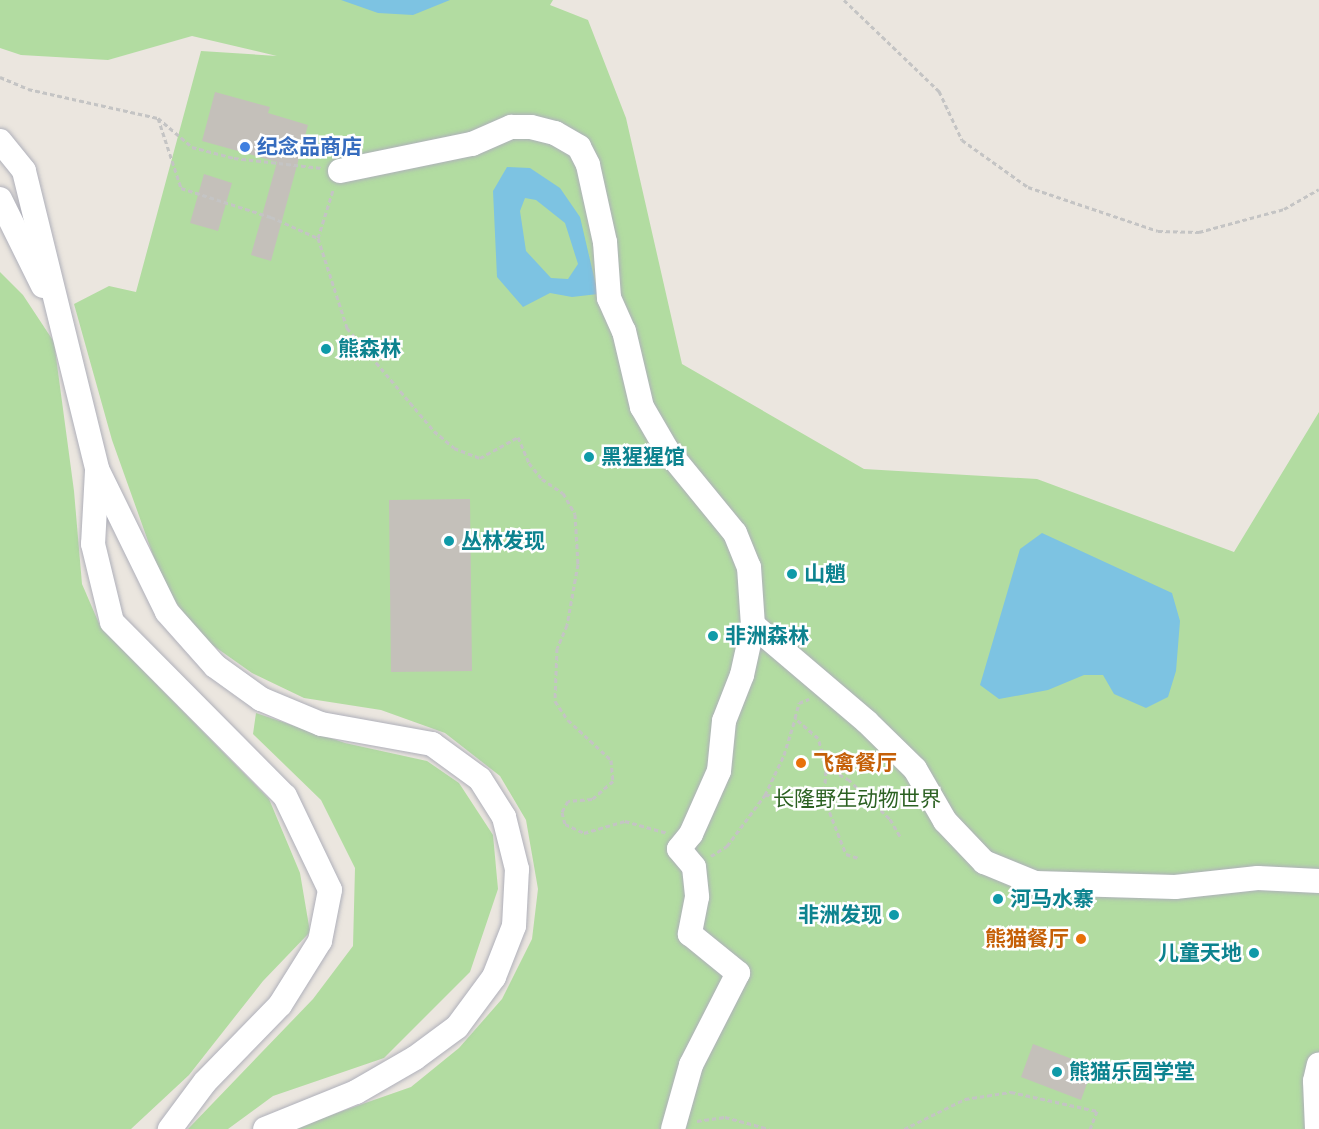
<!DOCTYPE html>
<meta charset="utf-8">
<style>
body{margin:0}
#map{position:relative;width:1319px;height:1129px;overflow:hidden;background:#ebe6df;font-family:Karla,"Noto Sans SC",sans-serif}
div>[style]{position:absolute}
.green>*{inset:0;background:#b2dca1}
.water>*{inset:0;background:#7dc3e2}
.building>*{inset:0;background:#c4c0ba}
.path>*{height:3px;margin-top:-1.5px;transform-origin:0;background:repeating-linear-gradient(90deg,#c4c4c4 0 4.5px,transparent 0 7.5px)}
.roads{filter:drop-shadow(0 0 2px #afb0ba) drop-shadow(0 0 2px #afb0ba)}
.minor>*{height:24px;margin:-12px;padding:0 12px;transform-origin:12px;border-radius:12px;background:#fff}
.dots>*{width:16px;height:16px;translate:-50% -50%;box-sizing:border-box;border:3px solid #fff;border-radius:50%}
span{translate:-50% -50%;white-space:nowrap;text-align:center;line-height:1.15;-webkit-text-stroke:5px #fff;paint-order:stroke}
.shop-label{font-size:21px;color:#366cbe;font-weight:700}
.left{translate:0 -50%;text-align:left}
.culture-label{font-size:21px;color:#0d838f;font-weight:700}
.right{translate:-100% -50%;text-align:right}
.food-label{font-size:21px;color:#c56008;font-weight:700}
.park-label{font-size:21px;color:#2c6122}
</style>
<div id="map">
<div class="green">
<i style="clip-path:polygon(0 0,553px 0,550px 5px,588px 20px,626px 118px,682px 364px,864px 469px,1037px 479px,1234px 552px,1319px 412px,1319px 1129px,291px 1129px,411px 1087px,459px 1048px,502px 999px,532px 939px,538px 889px,526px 820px,500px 776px,445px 733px,381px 710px,304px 698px,252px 673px,201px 637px,164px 586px,112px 440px,74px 304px,109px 286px,136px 292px,201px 51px,277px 56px,192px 36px,108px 60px,21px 55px,0 48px)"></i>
<i style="clip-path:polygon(0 272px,23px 295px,54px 342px,74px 491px,82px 584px,101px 628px,269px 799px,300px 873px,310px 932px,263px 981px,189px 1075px,131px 1129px,0 1129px)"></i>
<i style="clip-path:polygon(256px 713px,345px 743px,427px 761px,459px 783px,493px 835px,498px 889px,470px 972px,384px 1058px,273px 1096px,228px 1129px,188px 1129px,313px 999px,353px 946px,355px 868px,321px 800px,253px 734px)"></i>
</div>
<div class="water">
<i style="clip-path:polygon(341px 0,450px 0,413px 15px,378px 13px)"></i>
<i style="clip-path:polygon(evenodd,507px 167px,530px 168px,560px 188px,580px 217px,598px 294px,572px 297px,550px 293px,523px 307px,497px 277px,493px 191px,507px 167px,525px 198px,536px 200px,565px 223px,578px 264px,568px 279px,551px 278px,526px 251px,520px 211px,525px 198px)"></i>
<i style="clip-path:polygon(1042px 533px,1172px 593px,1180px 621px,1176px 671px,1168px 697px,1146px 708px,1114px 694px,1103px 675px,1084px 675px,1048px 690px,999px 699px,980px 685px,1020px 549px)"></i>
</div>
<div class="building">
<i style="clip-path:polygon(215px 92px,270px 107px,268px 113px,308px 125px,271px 261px,251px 255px,277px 162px,202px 141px)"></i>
<i style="clip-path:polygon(204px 174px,232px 183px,218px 231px,190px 223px)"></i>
<i style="clip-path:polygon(470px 499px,472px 671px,391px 672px,389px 500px)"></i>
<i style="clip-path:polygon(1033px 1044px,1093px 1067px,1081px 1100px,1021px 1077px)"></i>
</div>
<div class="path">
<i style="left:844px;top:0;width:132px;rotate:43.8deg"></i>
<i style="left:939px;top:91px;width:54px;rotate:64.9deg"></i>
<i style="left:962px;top:140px;width:81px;rotate:35.5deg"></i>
<i style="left:1028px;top:187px;width:137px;rotate:18.7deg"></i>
<i style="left:1158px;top:231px;width:41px;rotate:1.4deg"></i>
<i style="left:1199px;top:232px;width:88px;rotate:-15.1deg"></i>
<i style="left:1284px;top:209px;width:40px;rotate:-29.7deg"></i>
<i style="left:0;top:77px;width:30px;rotate:23deg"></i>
<i style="left:28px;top:89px;width:133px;rotate:12.6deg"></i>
<i style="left:158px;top:118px;width:74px;rotate:71.8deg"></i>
<i style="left:181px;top:188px;width:95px;rotate:17.9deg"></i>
<i style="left:271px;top:217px;width:51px;rotate:24.1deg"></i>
<i style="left:318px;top:238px;width:50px;rotate:-72.6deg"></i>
<i style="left:158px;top:118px;width:45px;rotate:40.5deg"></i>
<i style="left:192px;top:147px;width:43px;rotate:14.7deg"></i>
<i style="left:234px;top:158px;width:88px;rotate:6.6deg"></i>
<i style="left:318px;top:238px;width:95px;rotate:72.1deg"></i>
<i style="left:347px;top:328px;width:135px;rotate:49.8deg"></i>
<i style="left:434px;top:431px;width:26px;rotate:40deg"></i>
<i style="left:454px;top:448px;width:28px;rotate:21deg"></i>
<i style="left:480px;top:458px;width:43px;rotate:-28.9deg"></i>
<i style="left:518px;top:437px;width:28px;rotate:67deg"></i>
<i style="left:529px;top:463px;width:21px;rotate:51deg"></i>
<i style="left:542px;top:479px;width:25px;rotate:34deg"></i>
<i style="left:563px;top:493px;width:24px;rotate:60deg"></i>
<i style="left:575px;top:514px;width:50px;rotate:86.6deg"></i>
<i style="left:578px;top:564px;width:62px;rotate:100.2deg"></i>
<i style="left:567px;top:625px;width:25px;rotate:113deg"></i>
<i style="left:557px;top:648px;width:53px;rotate:92.2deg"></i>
<i style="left:555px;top:701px;width:23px;rotate:56deg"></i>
<i style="left:568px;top:720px;width:59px;rotate:42.9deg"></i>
<i style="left:611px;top:760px;width:21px;rotate:85deg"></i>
<i style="left:613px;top:781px;width:28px;rotate:139deg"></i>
<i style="left:592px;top:799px;width:24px;rotate:175deg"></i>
<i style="left:568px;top:801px;width:13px;rotate:119deg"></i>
<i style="left:562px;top:812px;width:12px;rotate:76deg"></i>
<i style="left:565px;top:824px;width:21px;rotate:25deg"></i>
<i style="left:584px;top:833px;width:43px;rotate:-16.3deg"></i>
<i style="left:625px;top:821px;width:44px;rotate:15.9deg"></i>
<i style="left:826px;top:767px;width:25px;rotate:29deg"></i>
<i style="left:848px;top:779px;width:58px;rotate:43.6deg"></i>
<i style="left:890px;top:819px;width:20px;rotate:60deg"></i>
<i style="left:765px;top:795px;width:44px;rotate:-64.6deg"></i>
<i style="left:784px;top:755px;width:39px;rotate:-73deg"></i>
<i style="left:824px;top:798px;width:60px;rotate:68.6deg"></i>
<i style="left:846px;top:854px;width:13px;rotate:18deg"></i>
<i style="left:711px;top:856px;width:19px;rotate:-32deg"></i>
<i style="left:727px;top:846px;width:64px;rotate:-53.3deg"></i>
<i style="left:765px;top:795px;width:59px;rotate:2.9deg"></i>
<i style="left:824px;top:798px;width:31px;rotate:-86deg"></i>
<i style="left:826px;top:767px;width:30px;rotate:-105deg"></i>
<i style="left:818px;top:738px;width:30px;rotate:-139deg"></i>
<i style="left:795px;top:718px;width:16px;rotate:-75deg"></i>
<i style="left:799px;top:703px;width:11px;rotate:-22deg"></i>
<i style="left:697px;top:1121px;width:28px;rotate:-8deg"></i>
<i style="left:725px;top:1117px;width:46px;rotate:15.3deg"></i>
<i style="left:904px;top:1129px;width:68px;rotate:-26.2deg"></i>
<i style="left:965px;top:1099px;width:47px;rotate:-8.7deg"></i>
<i style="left:1011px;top:1092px;width:88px;rotate:12.5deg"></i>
<i style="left:1097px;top:1111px;width:19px;rotate:111deg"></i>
</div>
<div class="roads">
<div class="minor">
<i style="left:0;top:141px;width:38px;rotate:51deg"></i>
<i style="left:24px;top:171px;width:307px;rotate:76.2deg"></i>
<i style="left:97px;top:469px;width:159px;rotate:63.9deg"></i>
<i style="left:167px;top:612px;width:72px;rotate:48.4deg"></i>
<i style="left:215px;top:666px;width:57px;rotate:35.7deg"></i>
<i style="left:261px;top:699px;width:65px;rotate:22.6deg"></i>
<i style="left:321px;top:724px;width:113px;rotate:10.2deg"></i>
<i style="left:432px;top:744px;width:59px;rotate:36.1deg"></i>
<i style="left:480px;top:779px;width:45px;rotate:57.7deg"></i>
<i style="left:504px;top:817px;width:54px;rotate:76deg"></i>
<i style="left:517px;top:869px;width:57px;rotate:93deg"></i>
<i style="left:514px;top:926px;width:55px;rotate:111.4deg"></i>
<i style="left:494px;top:977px;width:62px;rotate:126.5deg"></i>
<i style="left:457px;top:1027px;width:52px;rotate:143.6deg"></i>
<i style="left:415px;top:1058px;width:68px;rotate:150deg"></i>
<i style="left:356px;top:1092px;width:98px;rotate:157.9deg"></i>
<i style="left:340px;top:171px;width:135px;rotate:-11.6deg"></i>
<i style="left:472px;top:144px;width:43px;rotate:-23.6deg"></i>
<i style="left:511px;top:127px;width:20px"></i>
<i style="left:531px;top:127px;width:25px;rotate:14deg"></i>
<i style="left:555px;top:133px;width:28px;rotate:30deg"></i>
<i style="left:579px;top:147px;width:20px;rotate:63deg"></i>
<i style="left:588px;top:165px;width:79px;rotate:77.6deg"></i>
<i style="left:605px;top:242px;width:56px;rotate:85.9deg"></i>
<i style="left:609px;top:298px;width:36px;rotate:66deg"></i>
<i style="left:624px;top:331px;width:78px;rotate:76.7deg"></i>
<i style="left:642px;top:407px;width:50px;rotate:59.8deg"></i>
<i style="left:667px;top:450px;width:107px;rotate:50.7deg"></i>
<i style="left:735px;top:533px;width:37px;rotate:68deg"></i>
<i style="left:749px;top:567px;width:58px;rotate:86.1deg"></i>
<i style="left:753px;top:625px;width:51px;rotate:102.4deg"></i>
<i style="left:742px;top:675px;width:49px;rotate:111.4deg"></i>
<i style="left:724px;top:721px;width:50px;rotate:95.7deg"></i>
<i style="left:719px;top:771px;width:69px;rotate:114deg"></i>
<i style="left:691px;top:834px;width:19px;rotate:129deg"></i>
<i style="left:679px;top:849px;width:23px;rotate:50deg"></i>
<i style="left:694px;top:867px;width:30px;rotate:84deg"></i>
<i style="left:697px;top:897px;width:38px;rotate:101deg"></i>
<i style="left:690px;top:934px;width:62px;rotate:39.1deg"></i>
<i style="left:738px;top:973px;width:103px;rotate:117.1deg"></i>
<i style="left:691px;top:1065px;width:66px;rotate:105.7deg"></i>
<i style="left:0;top:199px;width:97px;rotate:63.7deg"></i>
<i style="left:97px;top:471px;width:73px;rotate:93.1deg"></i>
<i style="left:93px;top:544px;width:80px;rotate:76.3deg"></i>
<i style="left:112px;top:622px;width:245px;rotate:45.2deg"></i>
<i style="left:285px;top:796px;width:104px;rotate:64.4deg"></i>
<i style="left:330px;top:890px;width:52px;rotate:101.1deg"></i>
<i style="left:320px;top:941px;width:75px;rotate:122deg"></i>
<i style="left:280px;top:1005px;width:107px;rotate:134.2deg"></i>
<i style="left:205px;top:1082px;width:59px;rotate:126.7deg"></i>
<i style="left:753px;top:625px;width:150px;rotate:40.4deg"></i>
<i style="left:867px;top:722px;width:67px;rotate:44.4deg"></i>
<i style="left:915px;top:769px;width:60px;rotate:60deg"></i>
<i style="left:945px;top:821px;width:57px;rotate:46.4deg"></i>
<i style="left:984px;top:862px;width:55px;rotate:22.4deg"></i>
<i style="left:1035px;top:883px;width:140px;rotate:1.6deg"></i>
<i style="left:1175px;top:887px;width:83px;rotate:-6.2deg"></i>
<i style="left:1258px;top:878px;width:61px;rotate:2.8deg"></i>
<i style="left:1317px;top:1129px;width:48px;rotate:-92.4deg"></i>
<i style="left:1315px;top:1081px;width:17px;rotate:-77deg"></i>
</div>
</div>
<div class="dots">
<i style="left:245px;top:147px;background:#3f7fe0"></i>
<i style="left:326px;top:349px;background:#0f9aa8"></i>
<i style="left:589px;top:457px;background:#0f9aa8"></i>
<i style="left:449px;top:541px;background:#0f9aa8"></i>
<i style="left:792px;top:574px;background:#0f9aa8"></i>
<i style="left:713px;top:636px;background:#0f9aa8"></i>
<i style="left:801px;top:763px;background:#e8710a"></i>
<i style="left:998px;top:899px;background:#0f9aa8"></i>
<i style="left:894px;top:915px;background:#0f9aa8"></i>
<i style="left:1081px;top:939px;background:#e8710a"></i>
<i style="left:1254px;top:953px;background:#0f9aa8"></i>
<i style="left:1057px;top:1072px;background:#0f9aa8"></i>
</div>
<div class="shop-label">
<span class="left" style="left:257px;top:147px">纪念品商店</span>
</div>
<div class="culture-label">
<span class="left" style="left:338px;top:349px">熊森林</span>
<span class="left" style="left:601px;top:457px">黑猩猩馆</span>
<span class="left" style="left:461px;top:541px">丛林发现</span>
<span class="left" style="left:804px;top:574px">山魈</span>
<span class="left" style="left:725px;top:636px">非洲森林</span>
<span class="left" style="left:1010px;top:899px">河马水寨</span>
<span class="right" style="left:882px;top:915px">非洲发现</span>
<span class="right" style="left:1242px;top:953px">儿童天地</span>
<span class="left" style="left:1069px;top:1072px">熊猫乐园学堂</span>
</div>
<div class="food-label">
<span class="left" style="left:813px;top:763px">飞禽餐厅</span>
<span class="right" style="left:1069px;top:939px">熊猫餐厅</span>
</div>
<div class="park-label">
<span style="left:857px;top:799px">长隆野生动物世界</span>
</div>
</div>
